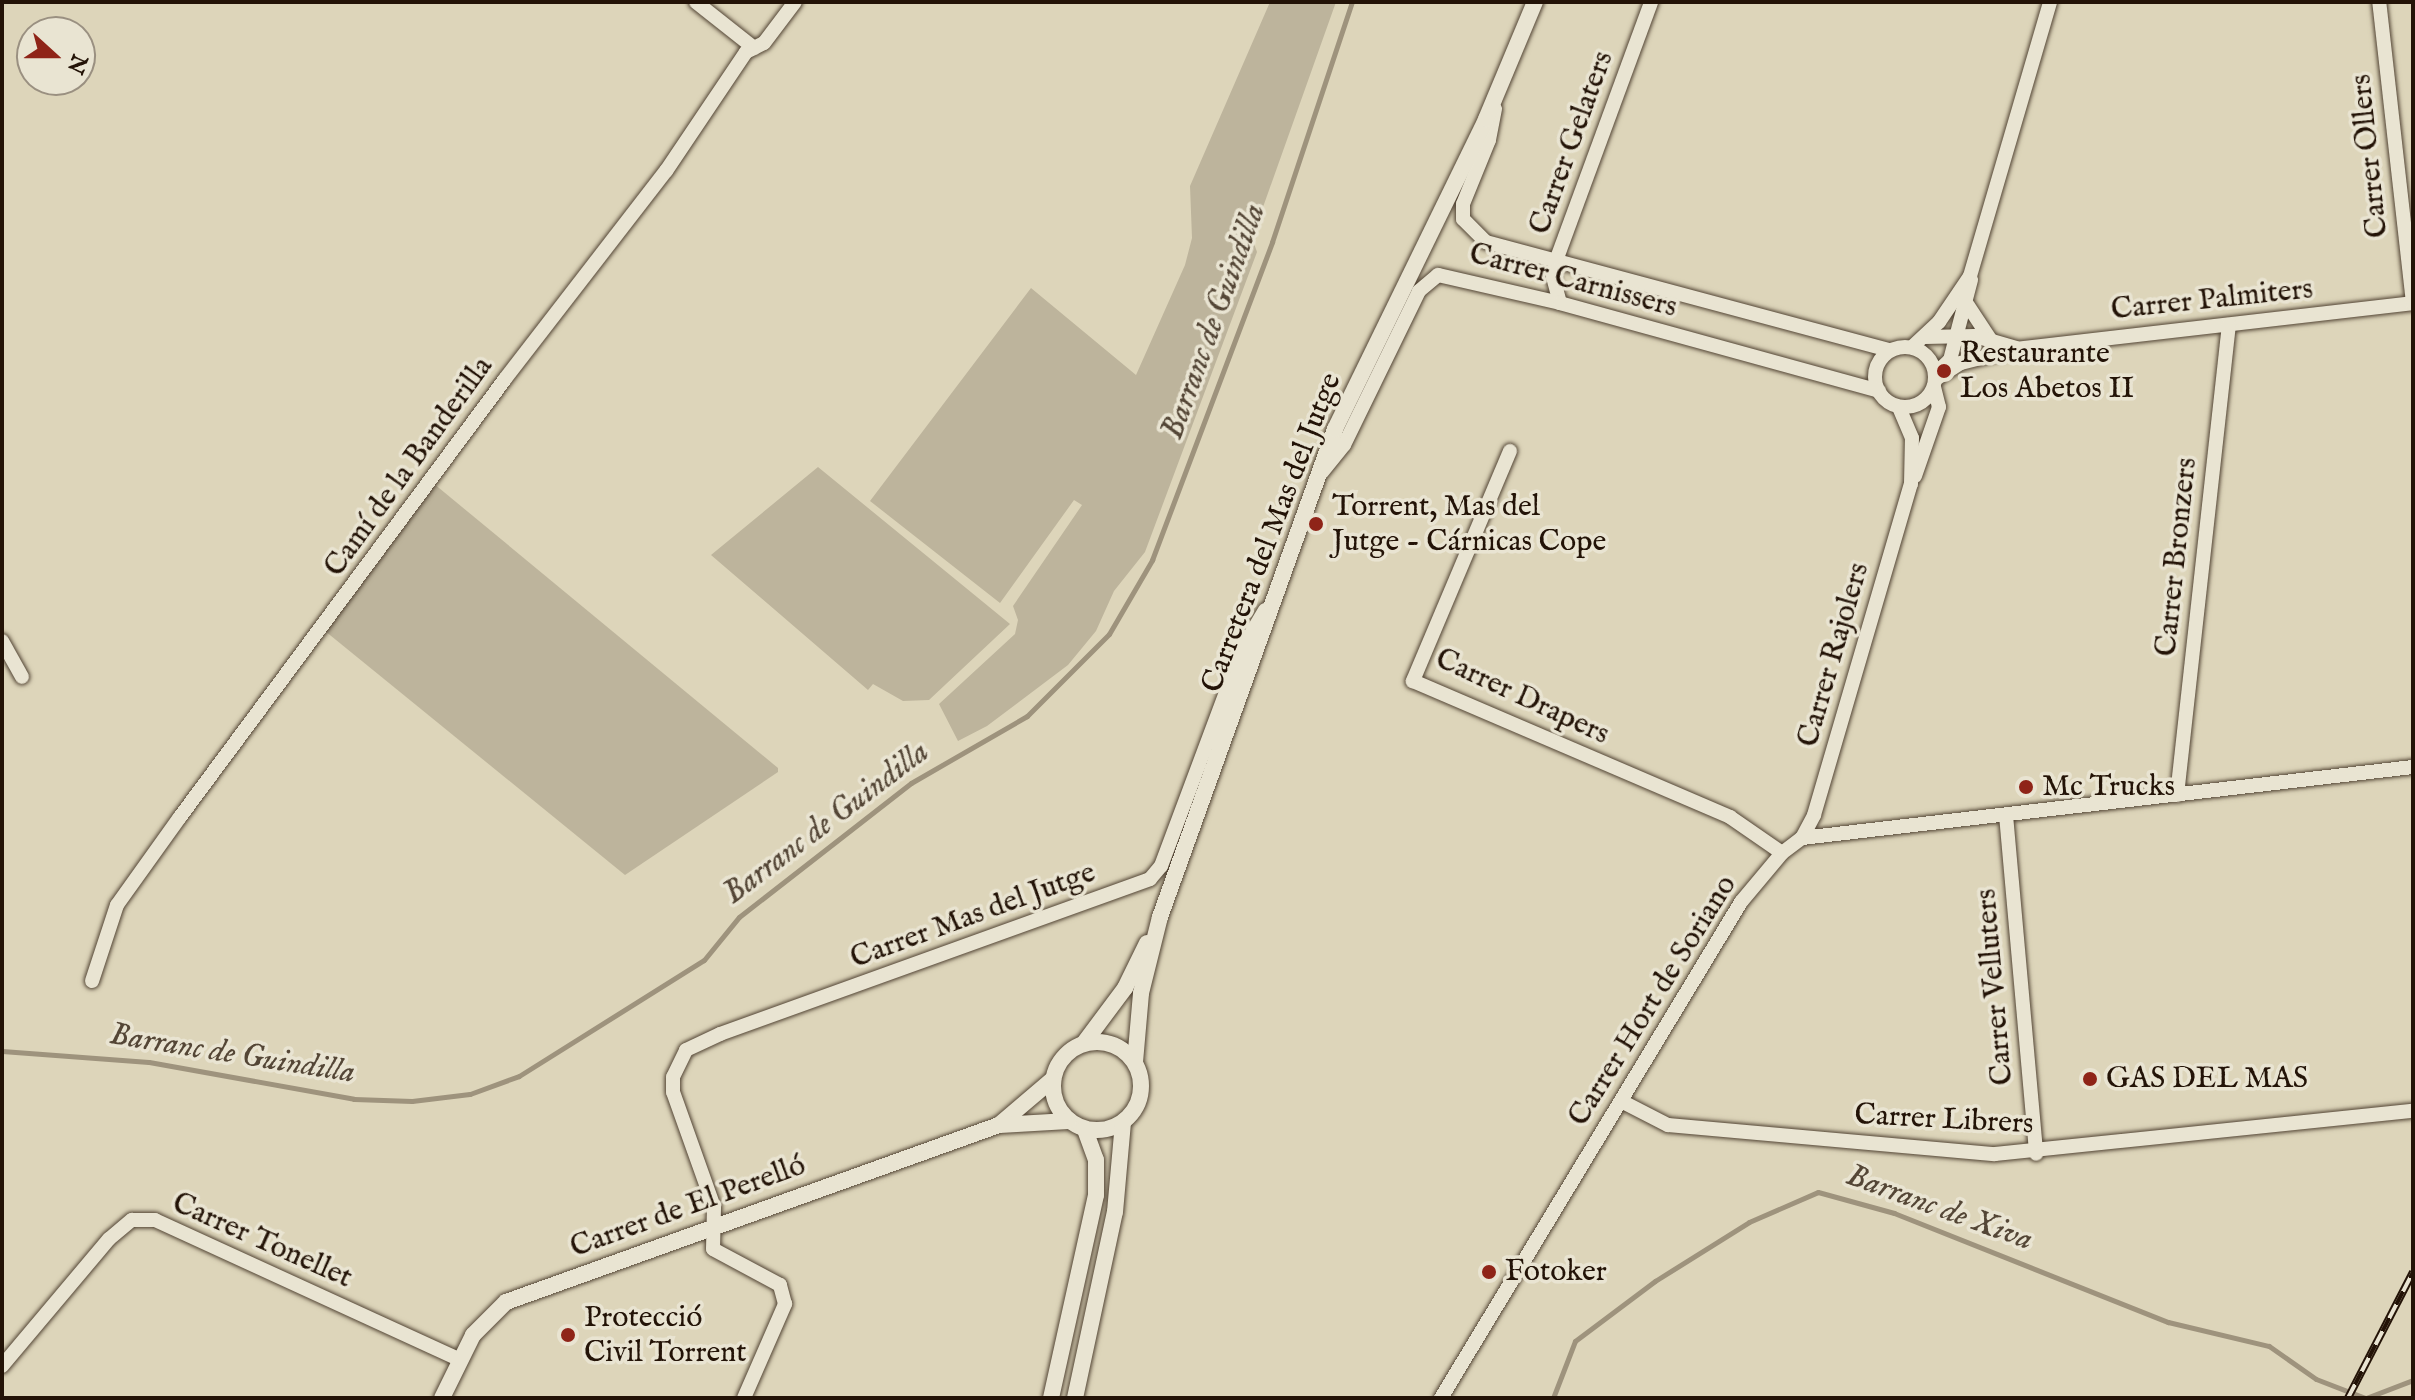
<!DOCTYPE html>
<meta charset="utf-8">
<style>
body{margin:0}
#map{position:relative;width:2415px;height:1400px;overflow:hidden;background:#ddd5ba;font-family:"IM FELL English",serif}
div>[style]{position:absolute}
.green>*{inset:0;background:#bdb49c}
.stream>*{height:5px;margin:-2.5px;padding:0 2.5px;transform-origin:2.5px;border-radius:2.5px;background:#9e937d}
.roads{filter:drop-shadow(0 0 2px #524434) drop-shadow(0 0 2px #524434)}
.minor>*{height:14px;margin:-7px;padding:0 7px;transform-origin:7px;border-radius:7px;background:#e9e4d2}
.minor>.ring{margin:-7px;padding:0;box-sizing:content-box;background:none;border:14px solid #e9e4d2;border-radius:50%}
.tertiary>*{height:16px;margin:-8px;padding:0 8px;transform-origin:8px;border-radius:8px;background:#e9e4d2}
.tertiary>.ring{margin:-8px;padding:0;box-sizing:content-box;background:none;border:16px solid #e9e4d2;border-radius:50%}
.rail>*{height:8px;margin-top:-4px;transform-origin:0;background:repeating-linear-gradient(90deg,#e9e4d2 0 15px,#231307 0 30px);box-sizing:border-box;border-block:2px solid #231307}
.dots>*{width:22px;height:22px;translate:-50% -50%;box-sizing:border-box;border:4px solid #e9e4d2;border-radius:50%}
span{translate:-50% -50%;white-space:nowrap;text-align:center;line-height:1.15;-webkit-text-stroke:7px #e9e4d2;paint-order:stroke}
.street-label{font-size:30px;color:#231307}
.poi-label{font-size:30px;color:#231307}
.left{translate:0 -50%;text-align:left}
.water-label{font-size:32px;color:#544636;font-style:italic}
.frame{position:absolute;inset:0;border:4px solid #231307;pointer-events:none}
.north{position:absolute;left:16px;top:16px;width:80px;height:80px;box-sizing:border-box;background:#e9e4d2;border:2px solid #9a9081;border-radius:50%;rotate:111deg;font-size:22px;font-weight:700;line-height:32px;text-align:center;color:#231307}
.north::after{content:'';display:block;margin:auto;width:28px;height:36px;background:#8f2418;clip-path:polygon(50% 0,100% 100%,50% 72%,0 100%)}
</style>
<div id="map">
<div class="green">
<i style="clip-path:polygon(1270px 2px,1336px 2px,1252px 238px,1257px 252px,1145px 552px,1114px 591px,1096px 631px,1068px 665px,987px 726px,958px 741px,939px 704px,1015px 634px,1018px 620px,1013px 606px,1082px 505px,1074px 500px,1000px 603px,870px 501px,1031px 288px,1136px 375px,1185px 265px,1192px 238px,1190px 186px)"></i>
<i style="clip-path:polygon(818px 467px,1010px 624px,929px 700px,903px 701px,873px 684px,868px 690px,711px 555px)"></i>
<i style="clip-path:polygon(433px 483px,778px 768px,778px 772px,625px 875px,325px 631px)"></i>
</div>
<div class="stream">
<i style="left:2px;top:1051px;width:147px;rotate:4.3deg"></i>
<i style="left:149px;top:1062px;width:208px;rotate:10.2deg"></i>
<i style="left:354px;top:1099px;width:58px;rotate:2deg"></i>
<i style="left:412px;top:1101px;width:58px;rotate:-6.9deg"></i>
<i style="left:470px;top:1094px;width:52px;rotate:-20.2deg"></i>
<i style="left:519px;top:1076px;width:218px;rotate:-32.1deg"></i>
<i style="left:704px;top:960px;width:55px;rotate:-50.9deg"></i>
<i style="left:739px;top:917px;width:218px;rotate:-37.9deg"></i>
<i style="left:911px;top:783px;width:134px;rotate:-30deg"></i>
<i style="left:1027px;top:716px;width:116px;rotate:-45deg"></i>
<i style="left:1109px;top:634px;width:86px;rotate:-59.8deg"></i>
<i style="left:1152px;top:560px;width:340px;rotate:-69.3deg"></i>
<i style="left:1272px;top:242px;width:253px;rotate:-71.6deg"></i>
<i style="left:1553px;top:1398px;width:61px;rotate:-68.9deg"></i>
<i style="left:1575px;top:1341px;width:100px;rotate:-36.9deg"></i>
<i style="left:1655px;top:1281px;width:111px;rotate:-32.1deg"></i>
<i style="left:1749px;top:1222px;width:75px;rotate:-23.5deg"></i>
<i style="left:1818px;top:1192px;width:79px;rotate:15.4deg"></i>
<i style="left:1894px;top:1213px;width:295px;rotate:21.7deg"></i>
<i style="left:2168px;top:1322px;width:104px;rotate:13.4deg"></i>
<i style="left:2269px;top:1346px;width:57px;rotate:35.1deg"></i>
<i style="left:2316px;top:1379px;width:53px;rotate:21.2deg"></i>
<i style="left:2366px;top:1398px;width:50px;rotate:-21deg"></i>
</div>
<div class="roads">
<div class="minor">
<i style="left:696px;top:2px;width:74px;rotate:38.4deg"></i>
<i style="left:1495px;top:109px;width:32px;rotate:101deg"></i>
<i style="left:1489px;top:140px;width:69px;rotate:112.1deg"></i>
<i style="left:1463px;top:204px;width:15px;rotate:90deg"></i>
<i style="left:1463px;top:219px;width:33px;rotate:45deg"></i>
<i style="left:1486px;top:242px;width:418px;rotate:15deg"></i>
<i style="left:1560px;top:303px;width:27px;rotate:-105deg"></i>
<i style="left:1553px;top:277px;width:19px;rotate:-78deg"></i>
<i style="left:1557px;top:258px;width:273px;rotate:-69.8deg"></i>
<i style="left:1967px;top:304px;width:42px;rotate:56.7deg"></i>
<i style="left:1924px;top:337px;width:51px;rotate:-1.1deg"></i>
<i style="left:1975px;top:336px;width:43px;rotate:16.3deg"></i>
<i class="ring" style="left:1875px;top:347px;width:46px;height:46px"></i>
<i style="left:1912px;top:347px;width:37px;rotate:-43deg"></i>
<i style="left:1939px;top:322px;width:55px;rotate:-56deg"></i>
<i style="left:1970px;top:276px;width:285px;rotate:-73.7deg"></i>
<i style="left:1938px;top:371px;width:16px;rotate:-43deg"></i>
<i style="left:1950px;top:360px;width:83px;rotate:-75.3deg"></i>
<i style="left:1936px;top:379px;width:30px;rotate:-33deg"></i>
<i style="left:1961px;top:363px;width:57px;rotate:-14.3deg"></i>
<i style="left:2016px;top:349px;width:400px;rotate:-6.6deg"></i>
<i style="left:2413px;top:303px;width:303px;rotate:-96.4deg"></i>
<i style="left:1510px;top:451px;width:250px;rotate:112.9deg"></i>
<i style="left:1413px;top:681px;width:345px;rotate:23.2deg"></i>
<i style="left:1730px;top:817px;width:63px;rotate:34.7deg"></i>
<i style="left:1322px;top:472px;width:35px;rotate:-51deg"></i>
<i style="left:1344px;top:445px;width:171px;rotate:-64deg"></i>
<i style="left:1419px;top:291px;width:25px;rotate:-40deg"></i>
<i style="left:1438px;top:275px;width:125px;rotate:12.9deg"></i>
<i style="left:1560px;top:303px;width:331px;rotate:15.4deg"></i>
<i style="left:1915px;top:476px;width:73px;rotate:-70.8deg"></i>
<i style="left:1939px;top:407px;width:21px;rotate:-104deg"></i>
<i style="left:2px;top:641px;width:41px;rotate:60.9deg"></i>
<i style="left:2177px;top:795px;width:473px;rotate:-83.7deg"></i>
<i style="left:2006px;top:815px;width:340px;rotate:84.9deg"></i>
<i style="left:1802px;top:838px;width:26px;rotate:-62deg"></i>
<i style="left:1814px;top:815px;width:345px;rotate:-73.7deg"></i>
<i style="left:1911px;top:484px;width:46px;rotate:-88.8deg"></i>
<i style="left:1912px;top:438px;width:34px;rotate:-113deg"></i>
<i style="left:92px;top:981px;width:80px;rotate:-71.8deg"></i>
<i style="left:117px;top:905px;width:108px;rotate:-54.4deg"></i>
<i style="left:180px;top:817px;width:545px;rotate:-53.42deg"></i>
<i style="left:505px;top:379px;width:263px;rotate:-52.3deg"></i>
<i style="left:666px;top:171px;width:143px;rotate:-56.1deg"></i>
<i style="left:746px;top:52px;width:20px;rotate:-27deg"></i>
<i style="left:764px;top:43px;width:51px;rotate:-52.9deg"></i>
<i style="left:1621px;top:1101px;width:53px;rotate:27.1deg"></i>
<i style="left:1668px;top:1125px;width:328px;rotate:5.1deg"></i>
<i style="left:1995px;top:1154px;width:420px;rotate:-5.9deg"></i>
<i style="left:2px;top:1366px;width:166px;rotate:-49.9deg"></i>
<i style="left:109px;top:1239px;width:30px;rotate:-40deg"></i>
<i style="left:132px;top:1220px;width:23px"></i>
<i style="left:155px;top:1220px;width:334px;rotate:24.6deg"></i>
<i style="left:744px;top:1398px;width:103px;rotate:-66.4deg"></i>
<i style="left:785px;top:1304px;width:20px;rotate:-105deg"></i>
<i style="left:780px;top:1285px;width:76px;rotate:-151.8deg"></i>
<i style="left:713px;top:1249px;width:42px;rotate:-88.6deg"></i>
<i style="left:714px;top:1207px;width:122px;rotate:-109.6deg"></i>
<i style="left:673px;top:1092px;width:15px;rotate:-90deg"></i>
<i style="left:673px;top:1077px;width:30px;rotate:-64deg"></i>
<i style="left:686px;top:1050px;width:38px;rotate:-25deg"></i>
<i style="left:720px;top:1034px;width:457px;rotate:-19.8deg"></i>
<i style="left:1150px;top:879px;width:17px;rotate:-50deg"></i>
<i style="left:1161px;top:866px;width:234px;rotate:-69.5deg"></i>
<i style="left:1243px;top:647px;width:43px;rotate:-59.3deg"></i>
<i style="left:1441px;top:1398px;width:580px;rotate:-58.83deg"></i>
<i style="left:1741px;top:902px;width:64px;rotate:-50.1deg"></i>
<i style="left:1782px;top:853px;width:25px;rotate:-37deg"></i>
<i style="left:1802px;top:838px;width:615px;rotate:-6.63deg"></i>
</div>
<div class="tertiary">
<i class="ring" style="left:1053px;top:1042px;width:72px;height:72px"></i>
<i style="left:1084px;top:1043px;width:69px;rotate:-53.3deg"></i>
<i style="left:1125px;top:988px;width:50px;rotate:-63.9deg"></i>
<i style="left:1135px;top:1062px;width:69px;rotate:-85deg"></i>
<i style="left:1141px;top:993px;width:78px;rotate:-76deg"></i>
<i style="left:1160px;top:917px;width:518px;rotate:-70.27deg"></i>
<i style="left:1335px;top:429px;width:345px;rotate:-64deg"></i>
<i style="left:1486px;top:119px;width:127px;rotate:-67.3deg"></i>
<i style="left:1000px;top:1124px;width:70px;rotate:-40.3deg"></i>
<i style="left:442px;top:1398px;width:70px;rotate:-63.8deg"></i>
<i style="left:473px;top:1335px;width:47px;rotate:-45deg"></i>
<i style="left:506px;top:1302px;width:524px;rotate:-19.75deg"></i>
<i style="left:999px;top:1125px;width:70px;rotate:-3.3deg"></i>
<i style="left:1051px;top:1398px;width:208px;rotate:-77.5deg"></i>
<i style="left:1096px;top:1195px;width:35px;rotate:-90deg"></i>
<i style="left:1096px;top:1160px;width:33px;rotate:-110deg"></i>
<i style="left:1075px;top:1398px;width:190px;rotate:-77.9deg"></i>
<i style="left:1115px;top:1212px;width:90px;rotate:-84.9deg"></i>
</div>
</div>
<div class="rail">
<i style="left:2348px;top:1398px;width:142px;rotate:-62.7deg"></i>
</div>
<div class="dots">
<i style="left:1944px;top:371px;background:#8f2418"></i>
<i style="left:1316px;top:524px;background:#8f2418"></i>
<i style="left:2026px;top:787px;background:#8f2418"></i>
<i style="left:2090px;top:1079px;background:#8f2418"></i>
<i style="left:1489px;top:1272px;background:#8f2418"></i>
<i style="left:568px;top:1335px;background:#8f2418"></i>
</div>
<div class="street-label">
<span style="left:1572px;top:143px;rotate:-70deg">Carrer Gelaters</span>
<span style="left:2370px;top:156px;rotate:-96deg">Carrer Ollers</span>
<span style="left:1573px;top:281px;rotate:15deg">Carrer Carnissers</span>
<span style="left:2212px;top:300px;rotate:-6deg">Carrer Palmiters</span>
<span style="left:409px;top:467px;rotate:-54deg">Camí de la Banderilla</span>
<span style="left:1272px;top:533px;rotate:-69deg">Carretera del Mas del Jutge</span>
<span style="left:2177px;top:557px;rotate:-84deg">Carrer Bronzers</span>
<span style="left:1834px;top:655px;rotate:-74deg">Carrer Rajolers</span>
<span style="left:1522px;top:697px;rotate:25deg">Carrer Drapers</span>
<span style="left:973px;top:916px;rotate:-20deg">Carrer Mas del Jutge</span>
<span style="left:1995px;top:987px;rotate:-95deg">Carrer Velluters</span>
<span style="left:1653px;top:1001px;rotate:-58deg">Carrer Hort de Soriano</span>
<span style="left:1944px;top:1120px;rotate:3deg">Carrer Librers</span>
<span style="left:688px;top:1207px;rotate:-20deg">Carrer de El Perelló</span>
<span style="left:262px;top:1241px;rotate:24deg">Carrer Tonellet</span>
</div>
<div class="poi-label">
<span class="left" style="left:1960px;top:371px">Restaurante<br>Los Abetos II</span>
<span class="left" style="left:1332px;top:524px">Torrent, Mas del<br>Jutge - Cárnicas Cope</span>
<span class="left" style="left:2042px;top:787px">Mc Trucks</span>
<span class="left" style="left:2106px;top:1079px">GAS DEL MAS</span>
<span class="left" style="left:1505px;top:1272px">Fotoker</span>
<span class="left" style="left:584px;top:1335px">Protecció<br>Civil Torrent</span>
</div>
<div class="water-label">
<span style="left:1215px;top:322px;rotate:-70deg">Barranc de Guindilla</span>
<span style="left:827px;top:824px;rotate:-37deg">Barranc de Guindilla</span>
<span style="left:232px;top:1055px;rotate:9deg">Barranc de Guindilla</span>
<span style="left:1939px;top:1209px;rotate:20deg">Barranc de Xiva</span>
</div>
<div class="frame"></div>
<div class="north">N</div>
</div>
